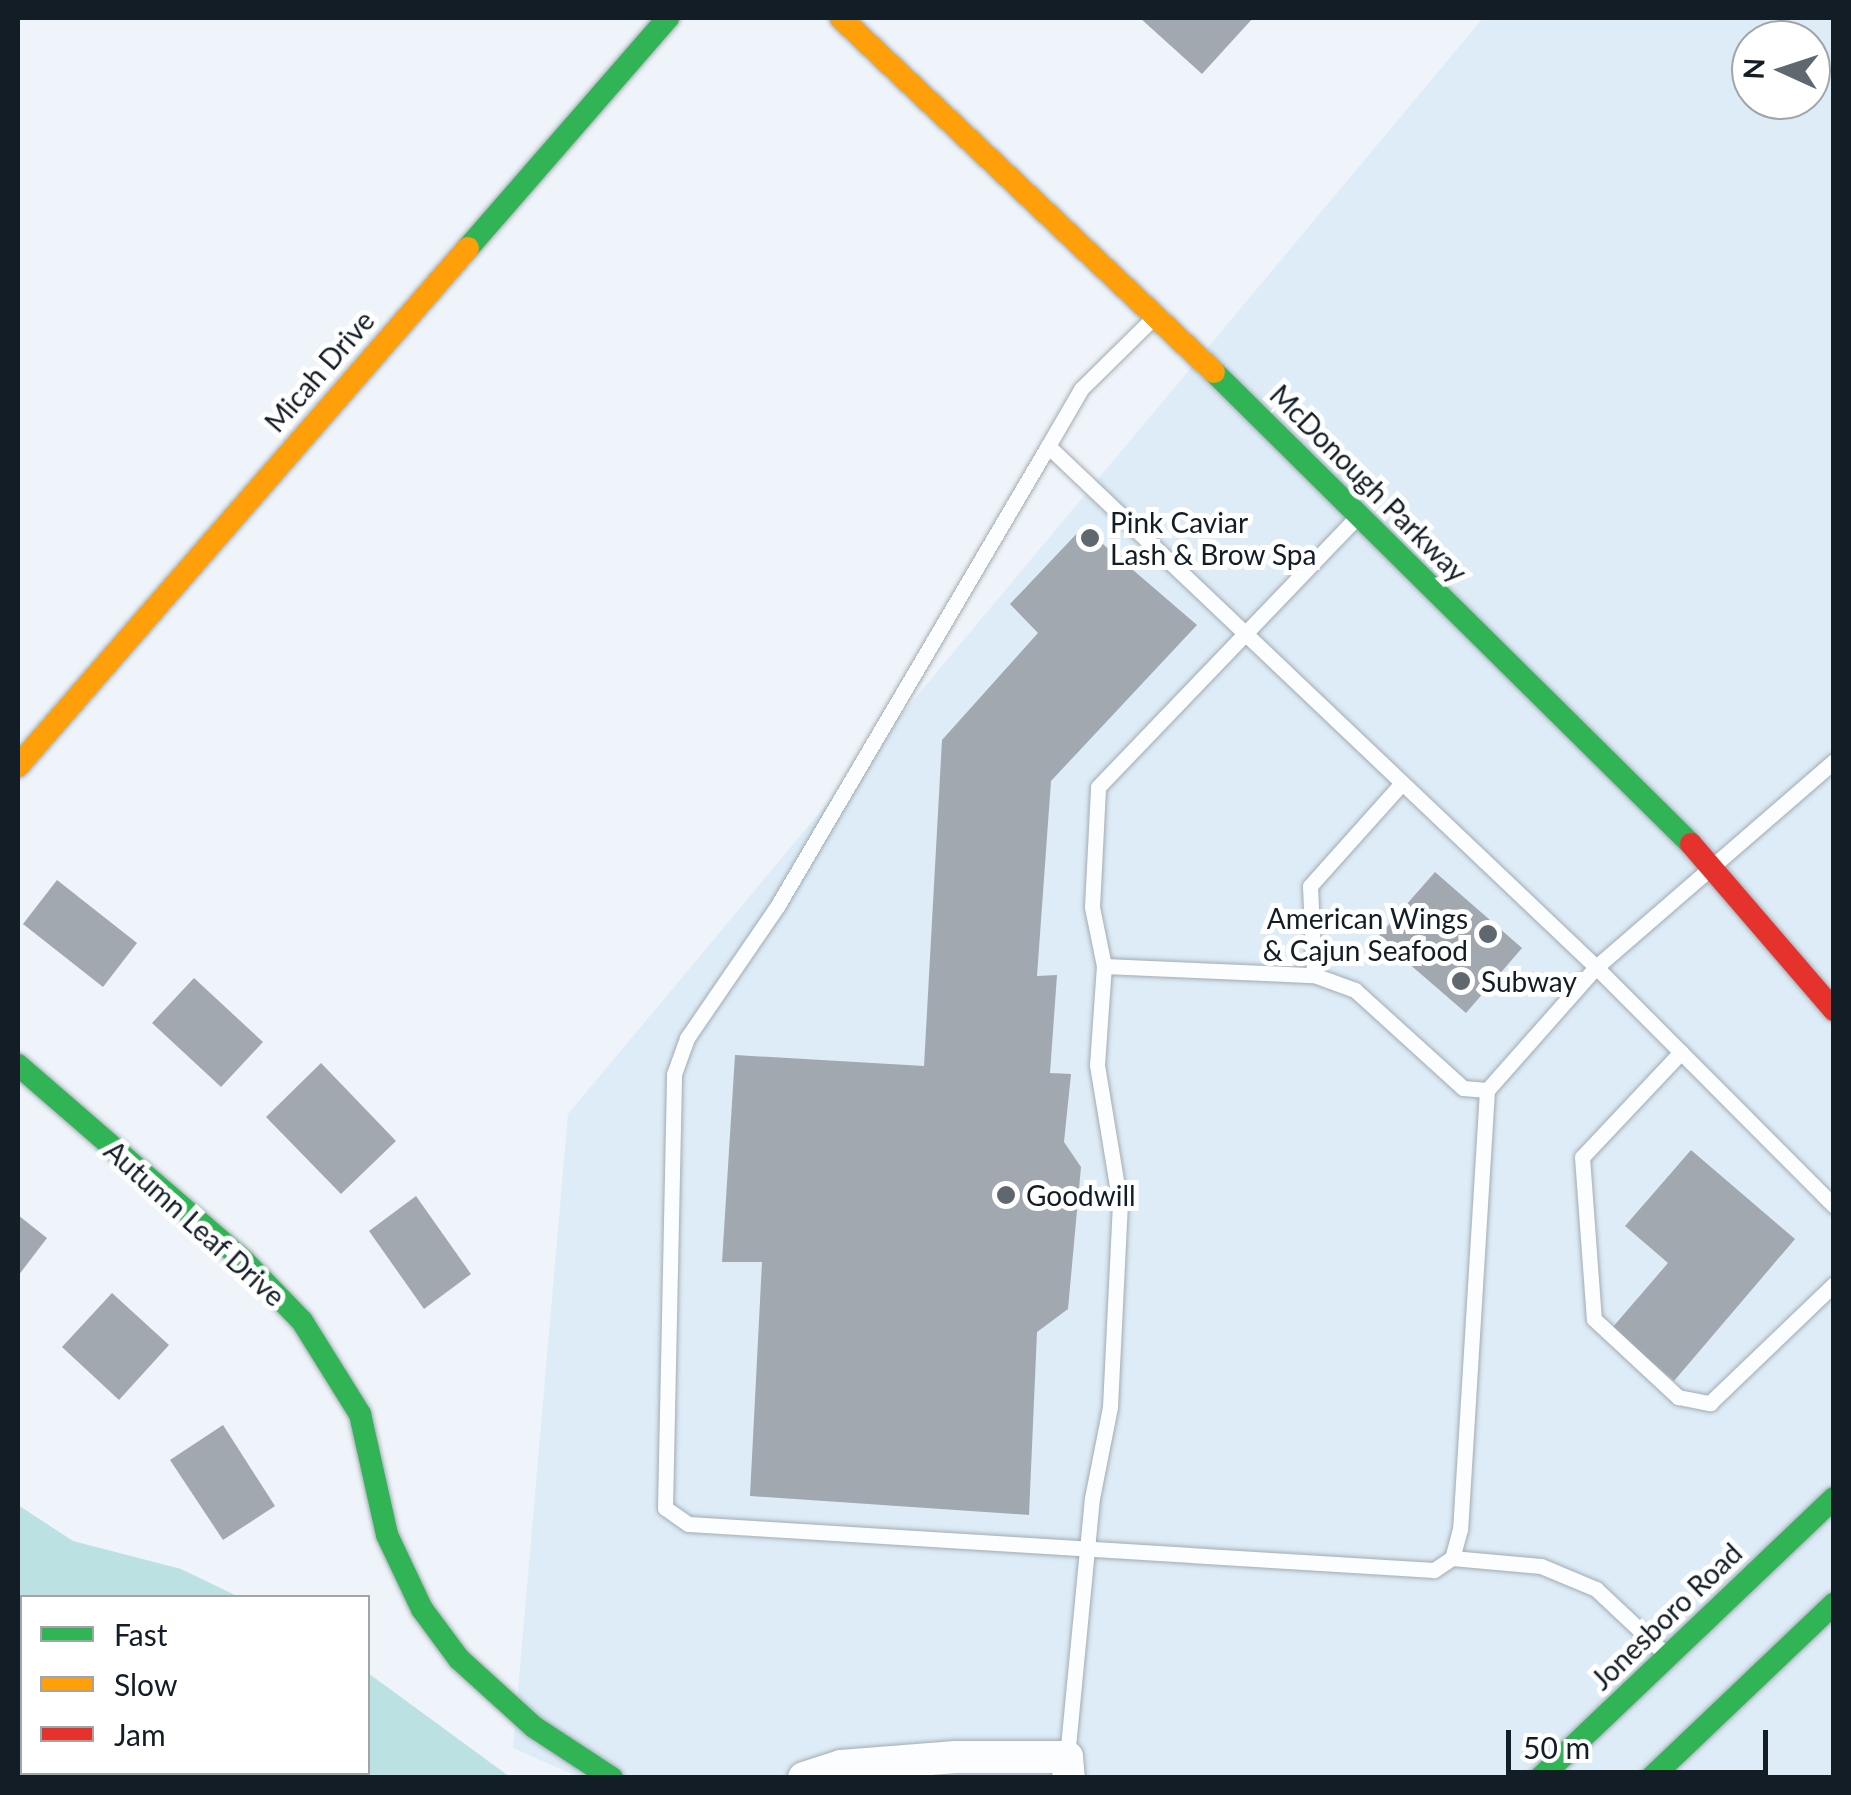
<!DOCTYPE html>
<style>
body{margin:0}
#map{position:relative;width:1851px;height:1795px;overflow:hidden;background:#eef4f9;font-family:Lato,sans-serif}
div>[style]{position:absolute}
.built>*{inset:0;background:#ddecf7}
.water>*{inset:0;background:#bce1e3}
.building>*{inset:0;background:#a2a8b0}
.roads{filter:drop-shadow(0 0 2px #a3abb2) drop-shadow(0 0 2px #a3abb2)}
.lane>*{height:15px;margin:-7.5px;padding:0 7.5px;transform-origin:7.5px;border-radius:7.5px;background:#fcfdfe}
.street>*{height:32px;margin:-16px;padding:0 16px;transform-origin:16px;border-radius:16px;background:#fcfdfe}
.fast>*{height:22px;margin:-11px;padding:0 11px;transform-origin:11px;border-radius:11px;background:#30b455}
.slow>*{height:22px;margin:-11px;padding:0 11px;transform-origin:11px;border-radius:11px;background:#ff9f0a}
.jam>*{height:22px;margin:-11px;padding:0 11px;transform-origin:11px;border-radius:11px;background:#e5322d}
.dots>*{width:28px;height:28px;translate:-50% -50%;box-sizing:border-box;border:5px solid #fff;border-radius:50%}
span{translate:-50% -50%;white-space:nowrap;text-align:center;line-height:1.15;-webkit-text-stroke:10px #fff;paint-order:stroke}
.street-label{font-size:28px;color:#121d25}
.poi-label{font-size:28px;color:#121d25}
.left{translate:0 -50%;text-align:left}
.right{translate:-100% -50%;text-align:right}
.frame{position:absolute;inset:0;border:20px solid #121d25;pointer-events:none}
.legend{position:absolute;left:20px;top:1595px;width:350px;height:180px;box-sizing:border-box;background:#fff;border:2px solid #a0a5a8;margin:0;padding:12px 18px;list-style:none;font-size:30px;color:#121d25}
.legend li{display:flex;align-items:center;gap:20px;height:50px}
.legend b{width:50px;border:2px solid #a0a5a8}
.north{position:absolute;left:1731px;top:20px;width:100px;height:100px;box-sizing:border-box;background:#fff;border:2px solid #a0a5a8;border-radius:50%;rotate:273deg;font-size:28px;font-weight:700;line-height:40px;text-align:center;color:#121d25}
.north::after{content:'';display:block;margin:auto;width:35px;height:45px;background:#5f686f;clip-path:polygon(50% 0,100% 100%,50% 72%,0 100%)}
.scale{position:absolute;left:1506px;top:1730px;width:262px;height:45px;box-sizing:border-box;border:5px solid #121d25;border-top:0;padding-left:12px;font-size:30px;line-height:35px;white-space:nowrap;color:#121d25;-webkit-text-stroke:8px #fff;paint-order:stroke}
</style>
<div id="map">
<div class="built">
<i style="clip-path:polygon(evenodd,1483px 18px,1833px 18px,1833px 1777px,581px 1778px,513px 1748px,568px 1114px,1483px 18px,1751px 40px,1811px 40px,1811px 100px,1751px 100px,1751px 40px)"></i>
</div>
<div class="water">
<i style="clip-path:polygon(18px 1505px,73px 1541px,181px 1569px,239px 1597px,22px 1598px,22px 1772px,368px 1772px,368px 1673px,510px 1777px,18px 1777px)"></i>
</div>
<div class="building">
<i style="clip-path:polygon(1140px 18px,1253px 18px,1202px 74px)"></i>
<i style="clip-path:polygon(1083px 527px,1197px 625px,1051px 781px,1037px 976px,1057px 975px,1050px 1073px,1071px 1074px,1064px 1142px,1081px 1167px,1068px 1309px,1037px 1332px,1029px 1515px,750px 1496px,762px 1262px,722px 1262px,735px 1055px,924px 1066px,942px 740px,1038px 633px,1010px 604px)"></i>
<i style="clip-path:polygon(1435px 872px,1522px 948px,1466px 1013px,1378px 937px)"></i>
<i style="clip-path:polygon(57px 880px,137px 943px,103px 987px,23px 924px)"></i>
<i style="clip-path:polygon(194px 978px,263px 1042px,221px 1087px,152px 1023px)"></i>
<i style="clip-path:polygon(321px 1063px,396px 1141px,341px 1194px,266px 1117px)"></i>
<i style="clip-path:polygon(1691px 1150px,1795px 1239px,1674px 1381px,1612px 1328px,1668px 1263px,1625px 1226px)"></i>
<i style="clip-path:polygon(416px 1196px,471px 1274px,424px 1309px,369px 1231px)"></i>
<i style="clip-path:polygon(18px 1215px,47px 1238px,18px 1276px)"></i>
<i style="clip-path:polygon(112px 1293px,169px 1345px,119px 1400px,62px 1347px)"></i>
<i style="clip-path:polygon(223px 1425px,275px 1506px,223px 1540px,170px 1460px)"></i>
</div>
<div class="roads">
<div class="lane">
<i style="left:1048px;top:446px;width:756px;rotate:43.55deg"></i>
<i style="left:1596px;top:967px;width:164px;rotate:131.5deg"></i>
<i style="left:1487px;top:1090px;width:440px;rotate:93.5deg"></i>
<i style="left:1460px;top:1529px;width:30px;rotate:105deg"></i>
<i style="left:1452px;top:1558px;width:22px;rotate:146deg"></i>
<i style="left:1434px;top:1570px;width:747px;rotate:-176.47deg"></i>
<i style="left:688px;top:1524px;width:28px;rotate:-145deg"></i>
<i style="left:665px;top:1508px;width:434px;rotate:-88.8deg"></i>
<i style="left:674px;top:1074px;width:38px;rotate:-70deg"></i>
<i style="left:687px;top:1038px;width:161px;rotate:-55.6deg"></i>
<i style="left:778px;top:905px;width:533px;rotate:-59.53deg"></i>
<i style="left:1048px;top:446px;width:66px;rotate:-59.9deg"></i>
<i style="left:1081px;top:389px;width:100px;rotate:-44.6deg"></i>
<i style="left:1834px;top:761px;width:315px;rotate:139.1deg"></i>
<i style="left:1596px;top:967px;width:337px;rotate:45.1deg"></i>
<i style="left:1402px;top:783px;width:138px;rotate:131.8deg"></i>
<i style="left:1310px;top:886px;width:89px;rotate:87.4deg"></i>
<i style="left:1314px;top:975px;width:44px;rotate:20.1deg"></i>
<i style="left:1355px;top:990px;width:146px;rotate:42.2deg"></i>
<i style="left:1463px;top:1088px;width:24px;rotate:5deg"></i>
<i style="left:1104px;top:966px;width:210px;rotate:2.5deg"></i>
<i style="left:1681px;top:1052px;width:144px;rotate:133.3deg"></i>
<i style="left:1582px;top:1157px;width:162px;rotate:85.8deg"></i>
<i style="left:1594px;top:1319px;width:115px;rotate:42.9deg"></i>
<i style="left:1678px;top:1397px;width:33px;rotate:11deg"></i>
<i style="left:1710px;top:1403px;width:172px;rotate:-43.8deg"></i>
<i style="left:1452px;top:1558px;width:89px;rotate:5.1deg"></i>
<i style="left:1541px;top:1566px;width:60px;rotate:22.7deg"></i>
<i style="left:1596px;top:1589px;width:91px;rotate:43.2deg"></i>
<i style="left:1067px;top:1757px;width:260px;rotate:-84.5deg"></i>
<i style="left:1092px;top:1498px;width:93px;rotate:-78.8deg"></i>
<i style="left:1110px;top:1407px;width:203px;rotate:-87.2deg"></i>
<i style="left:1120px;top:1204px;width:141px;rotate:-99.4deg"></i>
<i style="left:1097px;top:1065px;width:99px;rotate:-86deg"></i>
<i style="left:1104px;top:966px;width:60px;rotate:-101.5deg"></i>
<i style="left:1092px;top:907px;width:120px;rotate:-87.1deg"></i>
<i style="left:1098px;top:787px;width:374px;rotate:-46.2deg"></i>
</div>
<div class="street">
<i style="left:804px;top:1778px;width:39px;rotate:-18deg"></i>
<i style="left:841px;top:1766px;width:115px;rotate:-4.5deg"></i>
<i style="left:956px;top:1757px;width:111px"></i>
<i style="left:1067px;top:1757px;width:21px;rotate:85deg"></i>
</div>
<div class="fast">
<i style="left:468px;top:248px;width:305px;rotate:-49deg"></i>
<i style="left:1214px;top:372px;width:671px;rotate:44.7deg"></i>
<i style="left:18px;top:1065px;width:298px;rotate:40.9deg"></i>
<i style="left:243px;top:1260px;width:85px;rotate:46deg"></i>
<i style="left:302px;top:1321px;width:110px;rotate:58.1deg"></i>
<i style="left:360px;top:1414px;width:124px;rotate:77.4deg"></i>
<i style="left:387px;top:1535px;width:82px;rotate:64.7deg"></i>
<i style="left:422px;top:1609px;width:62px;rotate:53.5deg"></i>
<i style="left:459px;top:1659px;width:101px;rotate:42.2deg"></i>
<i style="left:534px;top:1727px;width:93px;rotate:33.2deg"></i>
<i style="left:1540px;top:1778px;width:406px;rotate:-43.6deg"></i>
<i style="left:1651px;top:1778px;width:253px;rotate:-43.6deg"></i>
</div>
<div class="slow">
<i style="left:841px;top:18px;width:514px;rotate:43.5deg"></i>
<i style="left:18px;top:766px;width:686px;rotate:-49.02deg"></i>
</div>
<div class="jam">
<i style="left:1691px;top:844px;width:219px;rotate:49.3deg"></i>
</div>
</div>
<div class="dots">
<i style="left:1090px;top:538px;background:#5f686f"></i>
<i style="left:1488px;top:934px;background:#5f686f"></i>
<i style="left:1461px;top:981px;background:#5f686f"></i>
<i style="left:1006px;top:1195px;background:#5f686f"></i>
</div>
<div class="street-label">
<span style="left:319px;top:371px;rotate:-49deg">Micah Drive</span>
<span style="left:1369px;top:483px;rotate:45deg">McDonough Parkway</span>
<span style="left:195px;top:1223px;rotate:42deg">Autumn Leaf Drive</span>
<span style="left:1666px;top:1616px;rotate:-44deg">Jonesboro Road</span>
</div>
<div class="poi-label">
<span class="left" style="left:1110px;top:538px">Pink Caviar<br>Lash &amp; Brow Spa</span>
<span class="right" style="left:1468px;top:934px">American Wings<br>&amp; Cajun Seafood</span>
<span class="left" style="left:1481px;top:981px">Subway</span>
<span class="left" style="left:1026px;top:1195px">Goodwill</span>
</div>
<div class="frame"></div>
<ul class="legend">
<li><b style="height:12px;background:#30b455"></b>Fast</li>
<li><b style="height:12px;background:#ff9f0a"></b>Slow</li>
<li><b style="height:12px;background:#e5322d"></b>Jam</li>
</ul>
<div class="north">N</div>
<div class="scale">50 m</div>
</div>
